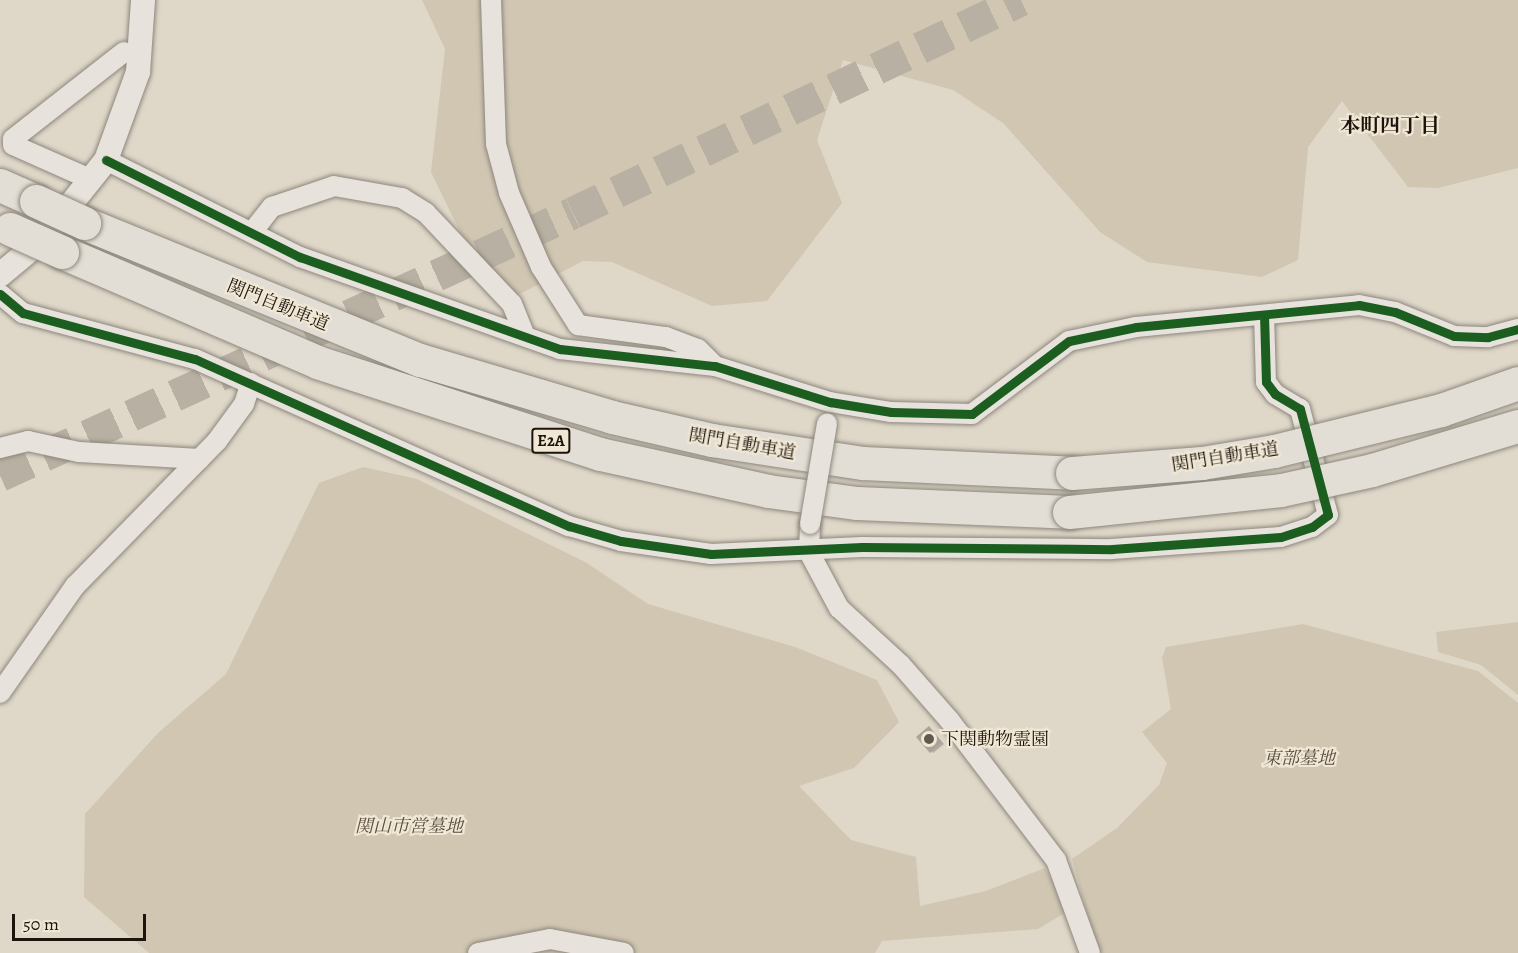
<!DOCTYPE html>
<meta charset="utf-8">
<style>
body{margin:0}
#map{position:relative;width:1518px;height:953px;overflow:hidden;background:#dfd7c8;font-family:Alegreya,"Noto Serif JP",serif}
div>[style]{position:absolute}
.green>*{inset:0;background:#d1c6b2}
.shadow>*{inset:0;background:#0003}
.building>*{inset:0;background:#a9a399}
.trunk-tunnel>*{height:32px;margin-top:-16px;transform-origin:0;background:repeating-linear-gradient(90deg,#b8b0a2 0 32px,transparent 0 48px)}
.roads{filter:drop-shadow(0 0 2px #8c877d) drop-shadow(0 0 2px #8c877d)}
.minor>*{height:20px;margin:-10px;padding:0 10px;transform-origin:10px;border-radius:10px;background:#e7e2db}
.tertiary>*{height:24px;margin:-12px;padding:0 12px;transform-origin:12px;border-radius:12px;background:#e7e2db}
.motorway>*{height:33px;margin:-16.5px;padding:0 16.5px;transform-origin:16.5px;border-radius:16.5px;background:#e2ded5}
.bridges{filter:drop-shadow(0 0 2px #8c877d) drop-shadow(0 0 2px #8c877d)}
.minor-bridge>*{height:20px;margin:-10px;padding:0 10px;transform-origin:10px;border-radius:10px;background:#e7e2db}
.motorway-bridge>*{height:33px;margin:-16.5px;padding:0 16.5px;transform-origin:16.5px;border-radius:16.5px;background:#e2ded5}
.cycleway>*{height:9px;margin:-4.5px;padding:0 4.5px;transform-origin:4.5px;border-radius:4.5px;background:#1b5e20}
.dots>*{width:16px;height:16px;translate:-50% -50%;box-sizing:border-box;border:3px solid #f1e7d5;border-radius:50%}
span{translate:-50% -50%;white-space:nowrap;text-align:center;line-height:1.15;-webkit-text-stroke:4.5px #f1e7d5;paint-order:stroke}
.shield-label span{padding:2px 4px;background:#f1e7d5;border:2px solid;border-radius:4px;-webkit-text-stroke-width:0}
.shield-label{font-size:16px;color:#1d140c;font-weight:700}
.street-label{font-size:18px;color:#1d140c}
.poi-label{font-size:18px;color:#1d140c}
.left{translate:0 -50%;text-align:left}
.park-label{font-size:18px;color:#584d40;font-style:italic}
.neighbourhood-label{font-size:20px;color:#1d140c;font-weight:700}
.scale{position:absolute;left:12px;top:914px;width:134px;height:27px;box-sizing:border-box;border:3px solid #1d140c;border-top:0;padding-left:8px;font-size:18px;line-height:21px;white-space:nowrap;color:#1d140c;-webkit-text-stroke:4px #f1e7d5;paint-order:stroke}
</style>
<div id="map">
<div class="green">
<i style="clip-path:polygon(422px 0,1518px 0,1518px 168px,1438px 188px,1408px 187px,1342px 101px,1308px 147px,1298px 260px,1262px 277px,1147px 262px,1100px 232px,1003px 123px,953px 90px,843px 60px,817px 140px,842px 203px,767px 301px,712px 306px,612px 262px,583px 261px,520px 294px,505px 295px,460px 232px,431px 172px,445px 49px)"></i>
<i style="clip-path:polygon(363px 467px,417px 479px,587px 563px,648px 604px,795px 647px,877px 680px,899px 722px,854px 768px,799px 786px,851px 840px,916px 857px,920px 906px,986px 891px,1045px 868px,1068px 911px,1038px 929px,882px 941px,875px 953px,149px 953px,84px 897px,85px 814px,158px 733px,226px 674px,319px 483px)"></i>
<i style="clip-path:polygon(1518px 622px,1518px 695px,1481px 665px,1438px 652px,1436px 632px)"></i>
<i style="clip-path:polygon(1303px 624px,1478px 671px,1518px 703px,1518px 953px,1098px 953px,1072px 859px,1117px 828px,1159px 785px,1167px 763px,1142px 732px,1171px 709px,1162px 658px,1166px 647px)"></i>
</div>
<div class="shadow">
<i style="clip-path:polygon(931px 730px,944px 744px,933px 753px,931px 751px)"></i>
</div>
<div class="building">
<i style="clip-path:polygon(929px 726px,942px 742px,930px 753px,916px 737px)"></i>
</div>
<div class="trunk-tunnel">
<i style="left:0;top:476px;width:630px;rotate:-24.65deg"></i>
<i style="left:573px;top:213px;width:496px;rotate:-25.4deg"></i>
</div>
<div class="roads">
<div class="minor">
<i style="left:491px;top:0;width:144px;rotate:88deg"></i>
<i style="left:496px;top:144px;width:51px;rotate:75.1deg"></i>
<i style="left:509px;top:193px;width:81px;rotate:66.6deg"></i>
<i style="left:541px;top:267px;width:69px;rotate:57.5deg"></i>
<i style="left:578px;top:325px;width:89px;rotate:7.8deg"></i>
<i style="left:666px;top:337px;width:34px;rotate:21deg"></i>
<i style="left:698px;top:349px;width:24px;rotate:45deg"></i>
<i style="left:106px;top:160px;width:217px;rotate:26.6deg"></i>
<i style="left:300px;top:257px;width:276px;rotate:19.5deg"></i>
<i style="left:560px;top:349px;width:156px;rotate:6.3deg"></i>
<i style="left:715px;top:366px;width:121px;rotate:17.4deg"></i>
<i style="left:830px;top:402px;width:62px;rotate:9.3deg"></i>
<i style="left:891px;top:412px;width:81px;rotate:1.4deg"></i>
<i style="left:972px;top:414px;width:121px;rotate:-37deg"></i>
<i style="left:1069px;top:341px;width:68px;rotate:-11.8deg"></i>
<i style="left:1136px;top:327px;width:224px;rotate:-5.6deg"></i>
<i style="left:1359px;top:305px;width:37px;rotate:11deg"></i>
<i style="left:1395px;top:312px;width:64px;rotate:22.1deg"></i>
<i style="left:1454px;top:336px;width:34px;rotate:2deg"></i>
<i style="left:1488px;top:337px;width:31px;rotate:-15deg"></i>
<i style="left:92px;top:180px;width:86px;rotate:-156.1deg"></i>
<i style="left:13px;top:145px;width:6px;rotate:-90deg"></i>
<i style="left:13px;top:139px;width:141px;rotate:-38.1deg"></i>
<i style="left:253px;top:231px;width:31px;rotate:-52deg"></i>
<i style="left:272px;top:207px;width:65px;rotate:-18.7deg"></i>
<i style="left:334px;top:186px;width:69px;rotate:10deg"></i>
<i style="left:402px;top:198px;width:28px;rotate:32deg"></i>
<i style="left:426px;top:213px;width:125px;rotate:46.6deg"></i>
<i style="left:512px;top:304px;width:31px;rotate:68deg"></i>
<i style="left:0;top:294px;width:30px;rotate:40deg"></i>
<i style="left:23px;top:313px;width:178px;rotate:15deg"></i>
<i style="left:195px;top:359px;width:410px;rotate:24.1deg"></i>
<i style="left:569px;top:526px;width:54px;rotate:16.1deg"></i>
<i style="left:621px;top:541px;width:91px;rotate:8.2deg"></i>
<i style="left:711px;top:554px;width:151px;rotate:-2.7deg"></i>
<i style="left:862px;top:547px;width:250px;rotate:0.5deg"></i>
<i style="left:1112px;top:549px;width:169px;rotate:-4.1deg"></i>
<i style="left:1281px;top:537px;width:33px;rotate:-18deg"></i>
<i style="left:1312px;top:527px;width:20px;rotate:-37deg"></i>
<i style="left:1328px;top:515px;width:110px;rotate:-104.8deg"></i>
<i style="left:1300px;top:409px;width:29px;rotate:-149deg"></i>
<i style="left:1275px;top:394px;width:15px;rotate:-127deg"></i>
<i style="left:1266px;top:382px;width:66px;rotate:-91.7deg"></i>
<i style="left:0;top:448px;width:29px;rotate:-14deg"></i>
<i style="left:28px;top:441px;width:52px;rotate:12.2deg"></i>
<i style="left:79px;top:452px;width:121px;rotate:3.3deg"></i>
<i style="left:810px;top:524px;width:28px;rotate:92deg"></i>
<i style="left:809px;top:552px;width:64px;rotate:61.8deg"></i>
<i style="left:839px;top:608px;width:84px;rotate:42.6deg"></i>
<i style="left:901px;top:665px;width:74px;rotate:48.8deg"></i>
<i style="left:950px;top:721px;width:175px;rotate:52.7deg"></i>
<i style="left:1056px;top:860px;width:99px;rotate:69.9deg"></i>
<i style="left:0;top:693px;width:131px;rotate:-55deg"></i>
<i style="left:75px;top:586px;width:203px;rotate:-45.6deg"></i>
<i style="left:217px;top:441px;width:46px;rotate:-53.9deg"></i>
<i style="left:244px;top:404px;width:22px;rotate:-72deg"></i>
<i style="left:478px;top:953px;width:73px;rotate:-11deg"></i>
<i style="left:550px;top:939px;width:75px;rotate:10.7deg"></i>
</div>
<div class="tertiary">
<i style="left:0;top:275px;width:55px;rotate:-39.8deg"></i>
<i style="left:42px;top:240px;width:102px;rotate:-51.3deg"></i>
<i style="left:106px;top:160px;width:94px;rotate:-70deg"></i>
<i style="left:138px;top:72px;width:72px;rotate:-86deg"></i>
</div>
<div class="motorway">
<i style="left:0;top:185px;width:39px;rotate:24deg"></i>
<i style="left:84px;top:223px;width:363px;rotate:22.2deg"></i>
<i style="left:420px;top:360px;width:200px;rotate:16.5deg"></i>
<i style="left:612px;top:417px;width:103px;rotate:13deg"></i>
<i style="left:712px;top:440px;width:153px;rotate:8.7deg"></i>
<i style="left:863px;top:463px;width:209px;rotate:2.7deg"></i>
<i style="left:62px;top:252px;width:278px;rotate:23.3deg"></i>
<i style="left:317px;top:362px;width:298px;rotate:18deg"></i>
<i style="left:600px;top:454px;width:172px;rotate:12.4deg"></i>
<i style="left:768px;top:491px;width:90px;rotate:7.7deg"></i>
<i style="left:857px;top:503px;width:212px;rotate:2.4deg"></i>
</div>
</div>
<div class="bridges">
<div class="minor-bridge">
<i style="left:810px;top:524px;width:102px;rotate:-80.4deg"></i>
</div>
<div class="motorway-bridge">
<i style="left:36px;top:201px;width:53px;rotate:24.6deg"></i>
<i style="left:10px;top:229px;width:57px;rotate:23.9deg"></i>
<i style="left:1072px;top:473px;width:130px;rotate:-4.4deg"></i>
<i style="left:1202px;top:463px;width:73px;rotate:-9.5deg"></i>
<i style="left:1274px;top:451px;width:172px;rotate:-13.8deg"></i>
<i style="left:1441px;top:410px;width:82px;rotate:-19.3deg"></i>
<i style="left:1069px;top:512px;width:213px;rotate:-5.9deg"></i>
<i style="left:1281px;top:490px;width:93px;rotate:-12.4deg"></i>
<i style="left:1372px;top:470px;width:152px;rotate:-16.8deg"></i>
</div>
</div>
<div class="cycleway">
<i style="left:106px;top:160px;width:217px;rotate:26.6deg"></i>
<i style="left:300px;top:257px;width:276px;rotate:19.5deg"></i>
<i style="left:560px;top:349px;width:156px;rotate:6.3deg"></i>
<i style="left:715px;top:366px;width:121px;rotate:17.4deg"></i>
<i style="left:830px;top:402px;width:62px;rotate:9.3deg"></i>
<i style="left:891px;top:412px;width:81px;rotate:1.4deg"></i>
<i style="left:972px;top:414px;width:121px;rotate:-37deg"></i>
<i style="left:1069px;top:341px;width:68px;rotate:-11.8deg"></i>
<i style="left:1136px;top:327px;width:224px;rotate:-5.6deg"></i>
<i style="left:1359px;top:305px;width:37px;rotate:11deg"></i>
<i style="left:1395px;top:312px;width:64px;rotate:22.1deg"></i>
<i style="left:1454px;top:336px;width:34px;rotate:2deg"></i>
<i style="left:1488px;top:337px;width:31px;rotate:-15deg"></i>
<i style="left:0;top:294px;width:30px;rotate:40deg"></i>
<i style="left:23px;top:313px;width:178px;rotate:15deg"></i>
<i style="left:195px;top:359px;width:410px;rotate:24.1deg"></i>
<i style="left:569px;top:526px;width:54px;rotate:16.1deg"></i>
<i style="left:621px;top:541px;width:91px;rotate:8.2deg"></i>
<i style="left:711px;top:554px;width:151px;rotate:-2.7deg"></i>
<i style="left:862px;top:547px;width:250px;rotate:0.5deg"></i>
<i style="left:1112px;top:549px;width:169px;rotate:-4.1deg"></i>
<i style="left:1281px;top:537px;width:33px;rotate:-18deg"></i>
<i style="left:1312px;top:527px;width:20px;rotate:-37deg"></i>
<i style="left:1328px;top:515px;width:110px;rotate:-104.8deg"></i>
<i style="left:1300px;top:409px;width:29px;rotate:-149deg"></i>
<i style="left:1275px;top:394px;width:15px;rotate:-127deg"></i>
<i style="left:1266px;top:382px;width:66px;rotate:-91.7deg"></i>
</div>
<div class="dots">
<i style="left:929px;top:739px;background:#61584e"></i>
</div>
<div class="shield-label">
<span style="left:551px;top:441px">E2A</span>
</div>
<div class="street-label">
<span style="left:278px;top:305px;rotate:22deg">関門自動車道</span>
<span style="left:742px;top:444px;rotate:10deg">関門自動車道</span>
<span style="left:1225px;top:457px;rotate:-9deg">関門自動車道</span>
</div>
<div class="poi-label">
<span class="left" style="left:941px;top:739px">下関動物霊園</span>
</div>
<div class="park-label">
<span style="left:1299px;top:758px">東部墓地</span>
<span style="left:409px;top:826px">関山市営墓地</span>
</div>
<div class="neighbourhood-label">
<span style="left:1390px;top:125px">本町四丁目</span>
</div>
<div class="scale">50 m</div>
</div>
